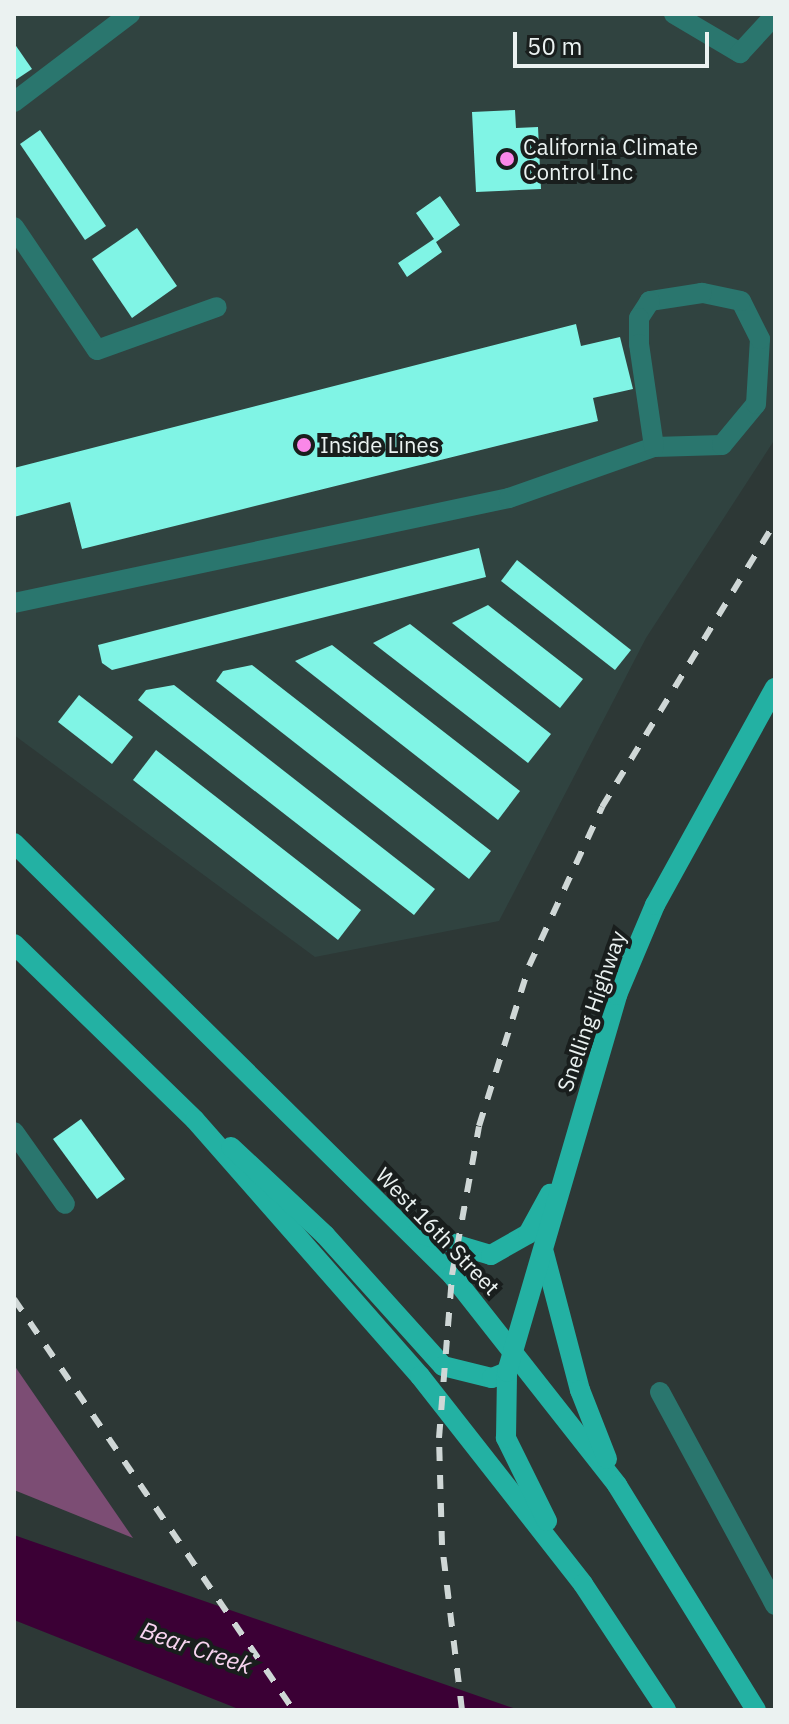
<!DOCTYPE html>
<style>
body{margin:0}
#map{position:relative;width:789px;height:1724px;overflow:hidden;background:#2d3836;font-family:"IBM Plex Sans",sans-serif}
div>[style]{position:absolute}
.built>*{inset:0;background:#304340}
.green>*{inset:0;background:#7c4d74}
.water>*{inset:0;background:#3b0035}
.building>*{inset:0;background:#80f4e5}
.minor>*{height:20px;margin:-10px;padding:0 10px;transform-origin:10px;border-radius:10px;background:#2a766e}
.major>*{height:20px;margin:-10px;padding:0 10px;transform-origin:10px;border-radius:10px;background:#23b1a3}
.rail>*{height:6px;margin-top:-3px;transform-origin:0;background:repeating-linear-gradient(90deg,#cfd7d6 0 14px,transparent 0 28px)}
.dots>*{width:22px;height:22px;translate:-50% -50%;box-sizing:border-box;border:4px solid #191e1d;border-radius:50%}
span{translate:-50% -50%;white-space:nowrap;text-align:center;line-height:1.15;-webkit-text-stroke:8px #191e1d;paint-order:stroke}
.poi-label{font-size:22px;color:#ebf2f1}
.left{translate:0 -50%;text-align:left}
.street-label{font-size:22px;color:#ebf2f1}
.water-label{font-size:24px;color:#f8d4f0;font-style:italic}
.frame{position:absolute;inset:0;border:16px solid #ebf2f1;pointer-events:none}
.scale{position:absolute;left:513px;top:32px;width:196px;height:36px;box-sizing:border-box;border:4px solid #ebf2f1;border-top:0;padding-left:10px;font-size:24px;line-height:28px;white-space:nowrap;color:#ebf2f1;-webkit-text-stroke:6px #191e1d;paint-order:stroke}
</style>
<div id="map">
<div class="built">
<i style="clip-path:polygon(14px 14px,775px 14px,775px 439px,646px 638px,499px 921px,315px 957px,14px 735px)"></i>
</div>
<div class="green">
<i style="clip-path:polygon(14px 1365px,133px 1538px,14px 1490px)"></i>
</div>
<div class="water">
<i style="clip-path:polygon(14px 1535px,31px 1541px,519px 1710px,241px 1710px,14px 1620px)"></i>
</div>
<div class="building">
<i style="clip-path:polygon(14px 43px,32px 69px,14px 81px)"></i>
<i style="clip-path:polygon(515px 110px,516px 128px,538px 127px,541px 189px,476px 192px,472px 112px)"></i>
<i style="clip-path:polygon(40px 130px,106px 226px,85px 240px,20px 144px)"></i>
<i style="clip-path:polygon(440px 196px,460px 225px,436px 242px,442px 252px,407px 277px,398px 263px,434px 239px,416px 213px)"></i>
<i style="clip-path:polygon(137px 228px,177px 286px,132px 318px,92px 259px)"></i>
<i style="clip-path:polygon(576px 324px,581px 346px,620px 337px,633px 389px,593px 398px,598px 421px,82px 549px,70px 502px,14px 517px,14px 468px)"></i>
<i style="clip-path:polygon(479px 548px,486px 577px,112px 670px,102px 663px,98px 645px)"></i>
<i style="clip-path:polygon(517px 560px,631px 650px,615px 670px,501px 581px)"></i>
<i style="clip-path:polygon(488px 605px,583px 679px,560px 708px,452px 623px)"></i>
<i style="clip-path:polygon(410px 624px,551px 734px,528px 763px,373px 643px)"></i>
<i style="clip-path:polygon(332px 645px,520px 791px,498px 820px,295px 661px)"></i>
<i style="clip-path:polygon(252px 665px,491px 851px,469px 879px,216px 681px,223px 671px)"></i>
<i style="clip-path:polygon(174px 685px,435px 889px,414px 915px,138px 700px,146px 690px)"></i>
<i style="clip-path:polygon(79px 695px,133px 737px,112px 764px,58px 722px)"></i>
<i style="clip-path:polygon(156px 750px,361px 910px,338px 940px,133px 780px)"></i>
<i style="clip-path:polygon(81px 1119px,125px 1179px,97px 1199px,53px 1139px)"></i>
</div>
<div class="minor">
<i style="left:674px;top:14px;width:77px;rotate:30.6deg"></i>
<i style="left:740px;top:53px;width:52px;rotate:-47.4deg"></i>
<i style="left:14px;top:102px;width:146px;rotate:-37.2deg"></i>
<i style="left:14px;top:227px;width:148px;rotate:56deg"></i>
<i style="left:97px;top:350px;width:127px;rotate:-19.7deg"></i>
<i style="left:14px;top:603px;width:506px;rotate:-11.98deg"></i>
<i style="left:509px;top:498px;width:154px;rotate:-19.4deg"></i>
<i style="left:654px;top:447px;width:68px;rotate:-1.7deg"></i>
<i style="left:722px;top:445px;width:53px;rotate:-50.3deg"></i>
<i style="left:756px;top:404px;width:65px;rotate:-86.5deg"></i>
<i style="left:760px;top:339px;width:42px;rotate:-116.6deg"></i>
<i style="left:741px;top:301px;width:40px;rotate:-168deg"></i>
<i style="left:702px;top:293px;width:53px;rotate:171.3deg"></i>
<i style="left:650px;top:301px;width:20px;rotate:123deg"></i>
<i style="left:639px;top:318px;width:26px;rotate:90deg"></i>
<i style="left:639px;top:344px;width:104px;rotate:81.7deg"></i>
<i style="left:14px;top:1132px;width:88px;rotate:54.7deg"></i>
<i style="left:660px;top:1392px;width:242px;rotate:61.6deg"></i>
</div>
<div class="major">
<i style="left:14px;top:843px;width:615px;rotate:44.6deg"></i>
<i style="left:452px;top:1275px;width:267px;rotate:51.8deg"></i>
<i style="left:617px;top:1485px;width:264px;rotate:58.3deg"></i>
<i style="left:14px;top:944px;width:252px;rotate:44.2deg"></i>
<i style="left:195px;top:1120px;width:341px;rotate:48.7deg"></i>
<i style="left:420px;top:1376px;width:264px;rotate:51.9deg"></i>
<i style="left:583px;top:1584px;width:151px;rotate:56.6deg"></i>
<i style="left:231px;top:1147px;width:129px;rotate:43.1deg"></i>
<i style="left:325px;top:1235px;width:176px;rotate:48deg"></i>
<i style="left:443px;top:1366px;width:50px;rotate:13.8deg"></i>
<i style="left:492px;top:1378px;width:16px;rotate:-22deg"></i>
<i style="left:417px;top:1233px;width:77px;rotate:16.6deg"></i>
<i style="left:491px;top:1255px;width:43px;rotate:-29.6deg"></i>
<i style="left:528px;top:1234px;width:46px;rotate:-61.2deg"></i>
<i style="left:544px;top:1253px;width:142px;rotate:75.3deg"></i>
<i style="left:580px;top:1390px;width:74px;rotate:68.6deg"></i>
<i style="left:547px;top:1521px;width:93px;rotate:-116.3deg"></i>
<i style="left:506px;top:1438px;width:66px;rotate:-89.1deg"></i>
<i style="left:507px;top:1372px;width:393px;rotate:-73.7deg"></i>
<i style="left:617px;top:995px;width:98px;rotate:-67.1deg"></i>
<i style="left:655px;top:905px;width:248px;rotate:-61.1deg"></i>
</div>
<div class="rail">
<i style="left:14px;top:1299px;width:497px;rotate:55.8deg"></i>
<i style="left:462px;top:1710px;width:166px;rotate:-96.9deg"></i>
<i style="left:442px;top:1545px;width:107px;rotate:-91.6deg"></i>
<i style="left:439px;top:1438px;width:164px;rotate:-85.4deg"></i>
<i style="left:452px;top:1275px;width:151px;rotate:-79.7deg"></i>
<i style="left:479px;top:1126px;width:168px;rotate:-72.6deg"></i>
<i style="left:529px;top:966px;width:175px;rotate:-65.3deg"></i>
<i style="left:602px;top:807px;width:333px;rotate:-58.7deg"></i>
</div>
<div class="dots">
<i style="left:507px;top:159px;background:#fa87e8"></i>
<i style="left:304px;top:445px;background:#fa87e8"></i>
</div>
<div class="poi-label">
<span class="left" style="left:523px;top:159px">California Climate<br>Control Inc</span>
<span class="left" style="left:320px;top:445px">Inside Lines</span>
</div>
<div class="street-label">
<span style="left:591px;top:1011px;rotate:-71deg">Snelling Highway</span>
<span style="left:438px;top:1231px;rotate:46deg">West 16th Street</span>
</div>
<div class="water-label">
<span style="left:196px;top:1648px;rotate:19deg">Bear Creek</span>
</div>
<div class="frame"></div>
<div class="scale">50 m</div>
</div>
